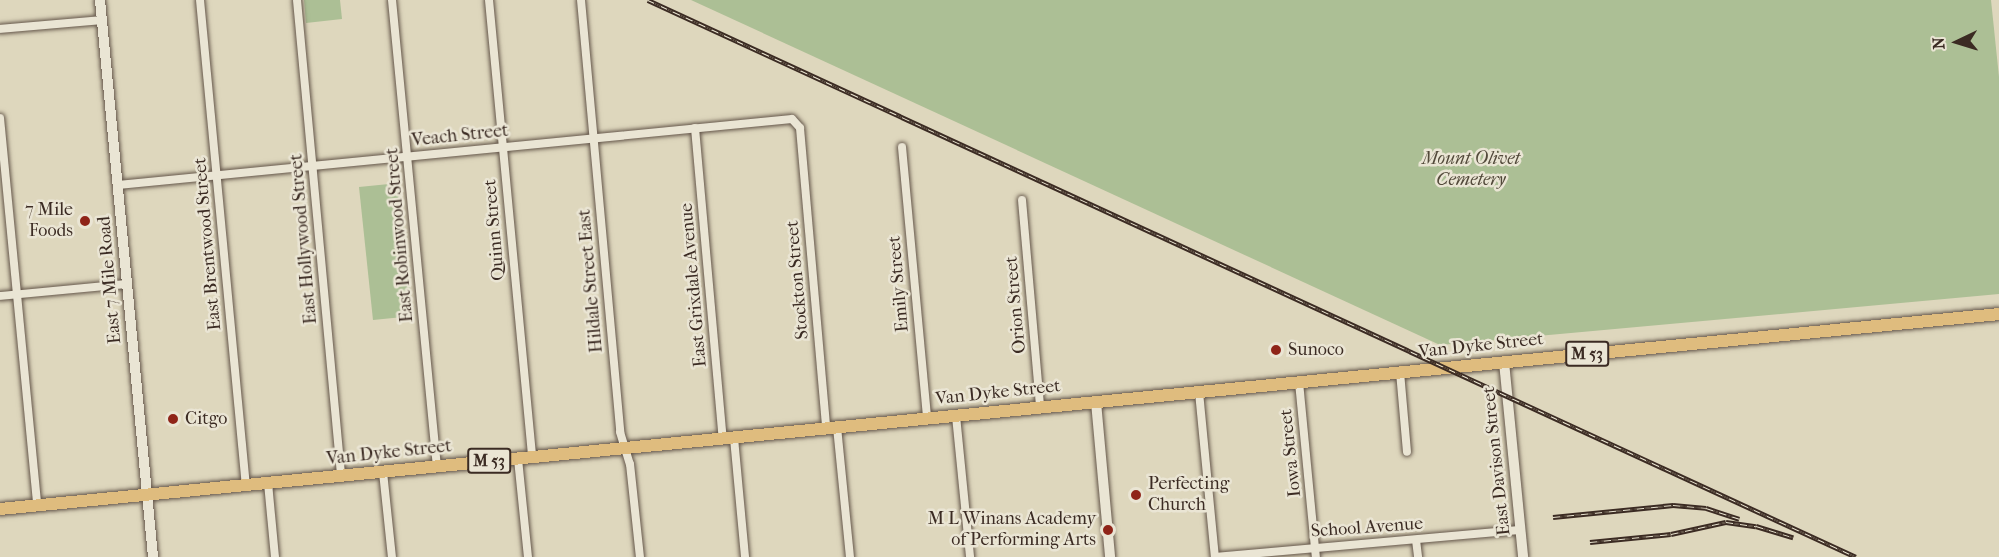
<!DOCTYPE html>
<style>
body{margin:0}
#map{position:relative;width:1999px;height:557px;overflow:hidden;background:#ded7bd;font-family:"IM FELL French Canon",serif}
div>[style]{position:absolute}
.green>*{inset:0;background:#acbf95}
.roads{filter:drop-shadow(0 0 2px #64564a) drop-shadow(0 0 2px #64564a)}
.street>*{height:8px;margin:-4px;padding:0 4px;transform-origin:4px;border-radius:4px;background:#eae5d4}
.secondary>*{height:10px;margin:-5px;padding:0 5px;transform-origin:5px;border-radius:5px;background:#eae5d4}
.primary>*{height:12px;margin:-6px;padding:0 6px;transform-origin:6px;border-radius:6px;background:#dfbc7e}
.rail>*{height:4.5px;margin-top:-2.25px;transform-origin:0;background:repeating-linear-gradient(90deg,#eae5d4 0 7px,#3b2b23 0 14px);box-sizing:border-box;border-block:2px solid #3b2b23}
.dots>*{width:16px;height:16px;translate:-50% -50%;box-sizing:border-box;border:3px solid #eae5d4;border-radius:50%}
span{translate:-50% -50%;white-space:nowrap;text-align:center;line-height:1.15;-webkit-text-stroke:5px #eae5d4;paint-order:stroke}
.shield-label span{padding:2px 4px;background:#eae5d4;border:2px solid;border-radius:4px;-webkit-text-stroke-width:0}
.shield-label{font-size:16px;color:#3b2b23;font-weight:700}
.street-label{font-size:18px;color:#3b2b23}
.park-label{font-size:18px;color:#52493a;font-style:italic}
.poi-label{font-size:18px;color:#3b2b23}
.right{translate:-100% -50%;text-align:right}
.left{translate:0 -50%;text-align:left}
.north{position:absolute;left:1927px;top:12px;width:60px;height:60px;-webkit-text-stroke:4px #eae5d4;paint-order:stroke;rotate:266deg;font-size:16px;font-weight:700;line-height:24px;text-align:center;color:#3b2b23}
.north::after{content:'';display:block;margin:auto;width:21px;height:27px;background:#3b2b23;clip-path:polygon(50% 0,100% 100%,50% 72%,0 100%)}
</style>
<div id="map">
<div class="green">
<i style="clip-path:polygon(304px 0,340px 0,342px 19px,306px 23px)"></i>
<i style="clip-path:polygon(691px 0,1991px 0,1999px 77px,1999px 294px,1440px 345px)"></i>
<i style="clip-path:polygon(399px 183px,413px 316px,373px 320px,359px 187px)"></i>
</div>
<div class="roads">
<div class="street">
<i style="left:200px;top:0;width:487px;rotate:84.6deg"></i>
<i style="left:297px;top:0;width:478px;rotate:84.7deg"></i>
<i style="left:392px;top:0;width:469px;rotate:84.5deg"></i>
<i style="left:489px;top:0;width:459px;rotate:84.6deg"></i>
<i style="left:581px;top:0;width:434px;rotate:84.8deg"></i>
<i style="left:620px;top:432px;width:34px;rotate:73deg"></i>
<i style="left:630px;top:464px;width:94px;rotate:83.9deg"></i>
<i style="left:0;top:29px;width:102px;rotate:-5deg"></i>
<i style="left:0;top:118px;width:389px;rotate:84.5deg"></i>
<i style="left:695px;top:128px;width:312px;rotate:84.9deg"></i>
<i style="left:902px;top:147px;width:273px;rotate:84.7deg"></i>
<i style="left:118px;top:185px;width:677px;rotate:-5.59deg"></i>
<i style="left:792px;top:119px;width:12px;rotate:48deg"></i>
<i style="left:800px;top:128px;width:301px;rotate:85deg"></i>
<i style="left:1022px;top:200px;width:208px;rotate:85deg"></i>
<i style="left:0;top:296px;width:128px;rotate:-5.4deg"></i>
<i style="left:1400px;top:372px;width:80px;rotate:85deg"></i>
<i style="left:1299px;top:382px;width:176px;rotate:84.5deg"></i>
<i style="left:1199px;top:392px;width:166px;rotate:84.5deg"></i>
<i style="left:956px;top:416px;width:142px;rotate:84.3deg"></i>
<i style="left:837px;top:427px;width:131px;rotate:84.3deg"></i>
<i style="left:734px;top:438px;width:120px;rotate:84.7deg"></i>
<i style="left:518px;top:459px;width:99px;rotate:84.2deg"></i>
<i style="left:383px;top:472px;width:85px;rotate:84deg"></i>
<i style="left:268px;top:483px;width:74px;rotate:84.6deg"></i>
<i style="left:1416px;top:540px;width:17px;rotate:83deg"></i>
<i style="left:1216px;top:557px;width:306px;rotate:-5.1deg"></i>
</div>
<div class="secondary">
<i style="left:100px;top:0;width:560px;rotate:84.56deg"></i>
<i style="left:1504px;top:362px;width:196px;rotate:84.4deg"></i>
<i style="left:1096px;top:402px;width:156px;rotate:84.8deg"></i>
</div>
<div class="primary">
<i style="left:0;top:509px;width:2008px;rotate:-5.57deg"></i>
</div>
</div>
<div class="rail">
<i style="left:648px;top:0;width:1330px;rotate:24.75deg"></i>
<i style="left:1553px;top:517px;width:121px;rotate:-5.7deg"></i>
<i style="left:1673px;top:505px;width:33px;rotate:5deg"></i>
<i style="left:1706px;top:508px;width:35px;rotate:18deg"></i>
<i style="left:1590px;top:542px;width:81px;rotate:-5.6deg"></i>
<i style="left:1671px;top:534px;width:56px;rotate:-12.3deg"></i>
<i style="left:1726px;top:522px;width:30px;rotate:8deg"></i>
<i style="left:1756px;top:526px;width:39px;rotate:17deg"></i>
</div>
<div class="dots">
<i style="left:85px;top:221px;background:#8f2418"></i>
<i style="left:1276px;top:350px;background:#8f2418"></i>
<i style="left:173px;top:419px;background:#8f2418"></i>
<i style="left:1136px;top:495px;background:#8f2418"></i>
<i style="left:1108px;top:530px;background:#8f2418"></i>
</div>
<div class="shield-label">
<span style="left:1587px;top:354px">M 53</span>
<span style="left:489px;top:461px">M 53</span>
</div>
<div class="street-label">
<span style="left:460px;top:136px;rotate:-6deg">Veach Street</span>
<span style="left:495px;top:230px;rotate:-95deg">Quinn Street</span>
<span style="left:400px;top:235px;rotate:-95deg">East Robinwood Street</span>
<span style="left:304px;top:239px;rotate:-95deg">East Hollywood Street</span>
<span style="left:208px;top:244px;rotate:-95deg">East Brentwood Street</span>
<span style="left:110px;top:280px;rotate:-95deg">East 7 Mile Road</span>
<span style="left:798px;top:280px;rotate:-95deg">Stockton Street</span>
<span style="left:591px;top:281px;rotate:-95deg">Hildale Street East</span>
<span style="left:899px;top:284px;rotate:-95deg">Emily Street</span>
<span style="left:694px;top:285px;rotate:-95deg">East Grixdale Avenue</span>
<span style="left:1016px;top:305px;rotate:-95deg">Orion Street</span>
<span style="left:1481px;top:346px;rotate:-6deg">Van Dyke Street</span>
<span style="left:998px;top:393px;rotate:-6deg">Van Dyke Street</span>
<span style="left:389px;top:453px;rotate:-6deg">Van Dyke Street</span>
<span style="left:1291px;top:453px;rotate:-96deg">Iowa Street</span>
<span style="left:1497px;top:461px;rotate:-96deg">East Davison Street</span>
<span style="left:1367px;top:528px;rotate:-4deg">School Avenue</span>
</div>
<div class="park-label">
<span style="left:1471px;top:170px">Mount Olivet<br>Cemetery</span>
</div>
<div class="poi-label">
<span class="right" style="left:73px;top:221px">7 Mile<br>Foods</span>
<span class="left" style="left:1288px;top:350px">Sunoco</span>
<span class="left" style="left:185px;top:419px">Citgo</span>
<span class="left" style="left:1148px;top:495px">Perfecting<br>Church</span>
<span class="right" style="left:1096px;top:530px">M L Winans Academy<br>of Performing Arts</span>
</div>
<div class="north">N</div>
</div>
